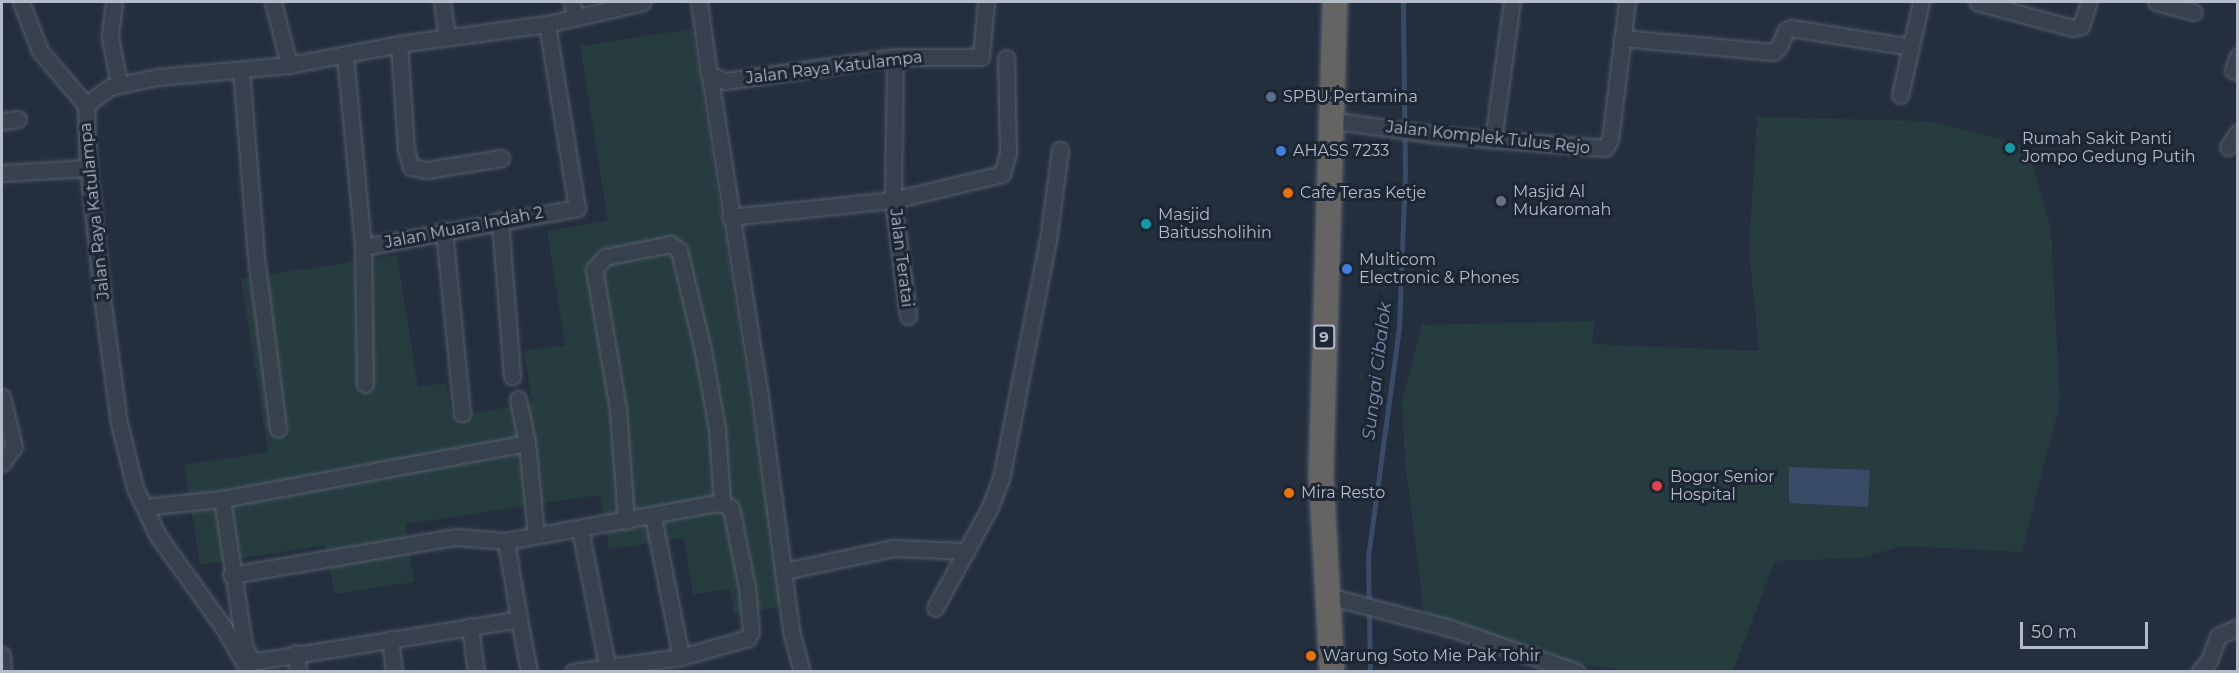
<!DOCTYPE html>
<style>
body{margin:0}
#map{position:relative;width:2239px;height:673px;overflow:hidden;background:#242f3e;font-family:Montserrat,sans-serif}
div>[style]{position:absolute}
.green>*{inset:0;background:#263c3f}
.water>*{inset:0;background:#394c67}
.stream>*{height:5px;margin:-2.5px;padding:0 2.5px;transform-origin:2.5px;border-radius:2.5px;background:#394c67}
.roads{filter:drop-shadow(0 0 2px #565f6c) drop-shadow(0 0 2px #565f6c)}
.minor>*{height:15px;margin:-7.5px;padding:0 7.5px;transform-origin:7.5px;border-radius:7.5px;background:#38414e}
.trunk>*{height:24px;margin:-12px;padding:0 12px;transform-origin:12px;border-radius:12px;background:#656462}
.dots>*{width:16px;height:16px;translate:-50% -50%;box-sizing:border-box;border:3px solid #1d2633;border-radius:50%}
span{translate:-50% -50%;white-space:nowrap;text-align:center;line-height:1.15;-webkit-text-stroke:6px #1d2633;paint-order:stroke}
.shield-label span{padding:2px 4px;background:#1d2633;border:2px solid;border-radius:4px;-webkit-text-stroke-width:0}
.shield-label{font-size:15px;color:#b4bcc9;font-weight:700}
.street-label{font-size:16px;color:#b4bcc9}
.poi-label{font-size:16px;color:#b4bcc9}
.left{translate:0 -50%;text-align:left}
.water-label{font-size:18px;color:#7c92b1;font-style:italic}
.frame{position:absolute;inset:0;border:3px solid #b4bcc9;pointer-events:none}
.scale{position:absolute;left:2020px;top:622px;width:128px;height:27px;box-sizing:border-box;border:3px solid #b4bcc9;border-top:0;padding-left:8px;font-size:18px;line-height:21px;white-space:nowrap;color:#b4bcc9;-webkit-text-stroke:4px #1d2633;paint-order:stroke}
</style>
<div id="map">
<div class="green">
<i style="clip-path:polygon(692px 29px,783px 606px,734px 614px,730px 589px,693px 594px,684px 538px,609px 549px,600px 495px,406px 524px,414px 582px,334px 594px,326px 545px,200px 565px,184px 465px,268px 452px,241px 279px,397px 255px,418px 387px,446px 383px,452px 416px,532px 404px,524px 351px,565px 345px,547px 231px,608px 221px,580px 46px)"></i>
<i style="clip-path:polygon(1757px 117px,1928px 121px,2027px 146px,2051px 229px,2060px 403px,2022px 552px,1903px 546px,1860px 558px,1775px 561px,1733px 671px,1627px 671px,1570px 662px,1425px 620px,1405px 461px,1402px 401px,1422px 325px,1595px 321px,1592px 344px,1759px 351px,1749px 250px)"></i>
</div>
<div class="water">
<i style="clip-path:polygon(1789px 467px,1870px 470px,1868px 507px,1789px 503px)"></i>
</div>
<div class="stream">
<i style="left:1370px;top:672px;width:115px;rotate:-91deg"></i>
<i style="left:1368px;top:557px;width:231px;rotate:-82.3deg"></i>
<i style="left:1399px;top:328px;width:154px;rotate:-87.8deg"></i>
<i style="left:1405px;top:174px;width:172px;rotate:-90.7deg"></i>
</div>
<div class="roads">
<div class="minor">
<i style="left:21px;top:2px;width:53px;rotate:68.8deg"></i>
<i style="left:40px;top:51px;width:71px;rotate:49.6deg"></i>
<i style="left:114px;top:2px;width:35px;rotate:97deg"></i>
<i style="left:110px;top:37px;width:48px;rotate:79.2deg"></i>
<i style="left:273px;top:2px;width:65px;rotate:75.7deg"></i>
<i style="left:442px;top:2px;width:35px;rotate:82deg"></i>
<i style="left:572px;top:2px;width:15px;rotate:79deg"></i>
<i style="left:699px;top:2px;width:74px;rotate:82.2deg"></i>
<i style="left:709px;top:75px;width:18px;rotate:19deg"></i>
<i style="left:726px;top:81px;width:171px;rotate:-8.1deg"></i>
<i style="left:895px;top:57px;width:86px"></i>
<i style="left:981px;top:57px;width:55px;rotate:-84.8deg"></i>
<i style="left:1977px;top:2px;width:99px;rotate:15.2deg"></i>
<i style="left:2073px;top:28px;width:8px;rotate:-14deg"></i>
<i style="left:2081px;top:26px;width:25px;rotate:-72deg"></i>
<i style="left:2156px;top:2px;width:39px;rotate:15deg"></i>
<i style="left:1622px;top:38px;width:152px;rotate:5.3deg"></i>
<i style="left:1773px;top:52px;width:8px;rotate:-40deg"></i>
<i style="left:1779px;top:47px;width:18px;rotate:-68deg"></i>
<i style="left:1786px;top:30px;width:5px;rotate:-22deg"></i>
<i style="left:1791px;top:28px;width:121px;rotate:9deg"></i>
<i style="left:399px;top:44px;width:106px;rotate:86.2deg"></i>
<i style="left:406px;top:150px;width:18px;rotate:74deg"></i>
<i style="left:411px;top:167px;width:16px;rotate:11deg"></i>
<i style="left:427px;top:170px;width:75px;rotate:-9.2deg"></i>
<i style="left:345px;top:55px;width:193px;rotate:84.6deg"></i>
<i style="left:363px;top:247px;width:218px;rotate:-10.3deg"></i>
<i style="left:577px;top:208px;width:186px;rotate:-99.3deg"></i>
<i style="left:2238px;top:56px;width:15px;rotate:110deg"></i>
<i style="left:2233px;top:70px;width:5px;rotate:22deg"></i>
<i style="left:895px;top:57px;width:143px;rotate:90.8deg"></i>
<i style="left:893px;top:200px;width:117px;rotate:82.6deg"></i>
<i style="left:241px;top:70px;width:188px;rotate:85.4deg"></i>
<i style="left:256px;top:257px;width:173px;rotate:82.7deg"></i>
<i style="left:710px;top:77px;width:317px;rotate:81.1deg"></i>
<i style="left:759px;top:390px;width:243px;rotate:82.4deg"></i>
<i style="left:791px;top:631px;width:42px;rotate:75deg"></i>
<i style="left:1900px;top:95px;width:95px;rotate:-77.3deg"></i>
<i style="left:1330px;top:120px;width:108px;rotate:8deg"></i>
<i style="left:1437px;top:135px;width:169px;rotate:4.4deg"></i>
<i style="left:1605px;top:148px;width:9px;rotate:-58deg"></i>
<i style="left:1610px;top:140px;width:139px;rotate:-83deg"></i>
<i style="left:2px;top:121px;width:16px;rotate:-7deg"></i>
<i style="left:1493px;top:140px;width:139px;rotate:-82.2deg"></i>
<i style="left:2228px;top:147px;width:18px;rotate:-56deg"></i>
<i style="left:2px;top:173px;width:86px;rotate:-3.3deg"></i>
<i style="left:730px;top:217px;width:164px;rotate:-6deg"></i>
<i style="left:893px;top:200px;width:112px;rotate:-13.4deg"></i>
<i style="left:1002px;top:174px;width:22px;rotate:-74deg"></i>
<i style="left:1008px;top:153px;width:95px;rotate:-91.2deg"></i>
<i style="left:500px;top:220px;width:157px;rotate:85.6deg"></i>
<i style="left:444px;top:230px;width:184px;rotate:84.4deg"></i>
<i style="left:363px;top:247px;width:137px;rotate:89.2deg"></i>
<i style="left:2px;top:397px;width:51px;rotate:76.5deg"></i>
<i style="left:14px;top:447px;width:20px;rotate:127deg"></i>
<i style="left:518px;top:399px;width:45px;rotate:78.4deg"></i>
<i style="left:527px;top:443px;width:92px;rotate:84.4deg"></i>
<i style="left:222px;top:499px;width:148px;rotate:81.4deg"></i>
<i style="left:244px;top:645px;width:13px;rotate:67deg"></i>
<i style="left:249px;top:657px;width:10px;rotate:24deg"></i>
<i style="left:258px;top:661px;width:264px;rotate:-9.1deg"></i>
<i style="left:519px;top:619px;width:79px;rotate:-99.5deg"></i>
<i style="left:153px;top:506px;width:69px;rotate:-5.8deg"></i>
<i style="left:222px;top:499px;width:310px;rotate:-10.4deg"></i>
<i style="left:653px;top:517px;width:143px;rotate:78.7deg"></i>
<i style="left:626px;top:521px;width:112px;rotate:-94.1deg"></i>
<i style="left:618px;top:409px;width:142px;rotate:-99.7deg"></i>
<i style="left:594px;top:269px;width:16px;rotate:-47deg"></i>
<i style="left:605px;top:257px;width:66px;rotate:-11.3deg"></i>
<i style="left:670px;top:244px;width:11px;rotate:34deg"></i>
<i style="left:679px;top:250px;width:104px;rotate:76.6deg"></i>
<i style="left:703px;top:351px;width:79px;rotate:79.8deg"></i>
<i style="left:717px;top:429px;width:74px;rotate:86.1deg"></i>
<i style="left:580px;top:529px;width:139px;rotate:78.8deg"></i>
<i style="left:785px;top:571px;width:110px;rotate:-12deg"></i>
<i style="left:893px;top:548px;width:74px;rotate:2.3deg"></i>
<i style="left:231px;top:575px;width:228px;rotate:-9.6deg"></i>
<i style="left:456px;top:537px;width:50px;rotate:4.6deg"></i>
<i style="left:506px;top:541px;width:208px;rotate:-10.2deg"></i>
<i style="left:711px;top:504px;width:11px;rotate:-5deg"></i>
<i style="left:722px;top:503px;width:10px;rotate:29deg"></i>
<i style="left:731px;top:508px;width:82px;rotate:78.7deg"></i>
<i style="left:747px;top:588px;width:43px;rotate:84.7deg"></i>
<i style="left:751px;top:631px;width:8px;rotate:113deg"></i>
<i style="left:748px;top:638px;width:70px;rotate:164.2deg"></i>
<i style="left:681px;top:657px;width:109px;rotate:172.1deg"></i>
<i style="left:1328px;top:596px;width:126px;rotate:14.7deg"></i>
<i style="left:1450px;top:628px;width:134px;rotate:19.1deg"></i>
<i style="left:935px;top:608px;width:115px;rotate:-61.4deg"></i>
<i style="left:990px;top:507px;width:30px;rotate:-69deg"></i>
<i style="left:1001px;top:479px;width:244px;rotate:-78.9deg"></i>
<i style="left:1048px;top:240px;width:91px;rotate:-82.4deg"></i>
<i style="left:519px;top:619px;width:54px;rotate:79.3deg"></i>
<i style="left:470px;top:626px;width:46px;rotate:82.6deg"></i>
<i style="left:390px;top:639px;width:33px;rotate:83deg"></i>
<i style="left:296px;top:653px;width:19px;rotate:84deg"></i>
<i style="left:2px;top:655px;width:17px;rotate:87deg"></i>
<i style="left:249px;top:672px;width:51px;rotate:-119.6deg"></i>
<i style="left:224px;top:628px;width:113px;rotate:-125.7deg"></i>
<i style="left:158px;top:536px;width:53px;rotate:-115.6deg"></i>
<i style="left:135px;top:488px;width:67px;rotate:-103.8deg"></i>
<i style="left:119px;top:423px;width:112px;rotate:-97.7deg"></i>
<i style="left:104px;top:312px;width:145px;rotate:-96.3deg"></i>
<i style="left:88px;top:168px;width:63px;rotate:-91.8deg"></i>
<i style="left:86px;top:105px;width:30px;rotate:-37deg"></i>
<i style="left:110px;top:87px;width:49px;rotate:-11.8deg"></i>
<i style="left:158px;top:77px;width:132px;rotate:-5.2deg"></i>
<i style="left:289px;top:65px;width:112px;rotate:-10.8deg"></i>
<i style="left:399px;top:44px;width:149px;rotate:-7.7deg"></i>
<i style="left:547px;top:24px;width:98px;rotate:-12.9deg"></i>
<i style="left:2199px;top:672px;width:15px;rotate:-48deg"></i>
<i style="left:2209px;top:661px;width:27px;rotate:-70deg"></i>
<i style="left:2218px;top:636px;width:22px;rotate:-24deg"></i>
</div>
<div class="trunk">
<i style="left:1332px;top:672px;width:199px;rotate:-93.2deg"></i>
<i style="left:1321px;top:473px;width:471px;rotate:-88.3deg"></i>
</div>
</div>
<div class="dots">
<i style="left:1271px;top:97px;background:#5c6f8a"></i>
<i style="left:2010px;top:148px;background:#0f9aa8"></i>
<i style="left:1281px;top:151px;background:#3f7fe0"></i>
<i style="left:1288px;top:193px;background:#e8710a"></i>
<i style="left:1501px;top:201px;background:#6b7280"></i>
<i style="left:1146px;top:224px;background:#0f9aa8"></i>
<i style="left:1347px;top:269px;background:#3f7fe0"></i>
<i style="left:1657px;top:486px;background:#e0444e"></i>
<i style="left:1289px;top:493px;background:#e8710a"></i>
<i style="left:1311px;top:656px;background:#e8710a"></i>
</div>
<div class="shield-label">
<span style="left:1324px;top:337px">9</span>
</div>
<div class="street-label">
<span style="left:834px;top:68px;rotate:-7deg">Jalan Raya Katulampa</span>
<span style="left:1488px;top:138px;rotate:6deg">Jalan Komplek Tulus Rejo</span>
<span style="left:95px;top:211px;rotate:-96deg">Jalan Raya Katulampa</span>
<span style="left:464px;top:228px;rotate:-11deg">Jalan Muara Indah 2</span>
<span style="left:901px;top:258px;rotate:83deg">Jalan Teratai</span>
</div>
<div class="poi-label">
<span class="left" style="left:1283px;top:97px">SPBU Pertamina</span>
<span class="left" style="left:2022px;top:148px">Rumah Sakit Panti<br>Jompo Gedung Putih</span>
<span class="left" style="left:1293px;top:151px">AHASS 7233</span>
<span class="left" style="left:1513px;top:201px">Masjid Al<br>Mukaromah</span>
<span class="left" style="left:1300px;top:193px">Cafe Teras Ketje</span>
<span class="left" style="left:1158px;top:224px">Masjid<br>Baitussholihin</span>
<span class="left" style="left:1359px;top:269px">Multicom<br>Electronic &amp; Phones</span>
<span class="left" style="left:1670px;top:486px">Bogor Senior<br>Hospital</span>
<span class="left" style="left:1301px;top:493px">Mira Resto</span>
<span class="left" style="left:1323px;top:656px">Warung Soto Mie Pak Tohir</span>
</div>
<div class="water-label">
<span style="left:1377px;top:371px;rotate:-83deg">Sungai Cibalok</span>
</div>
<div class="frame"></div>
<div class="scale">50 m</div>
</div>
